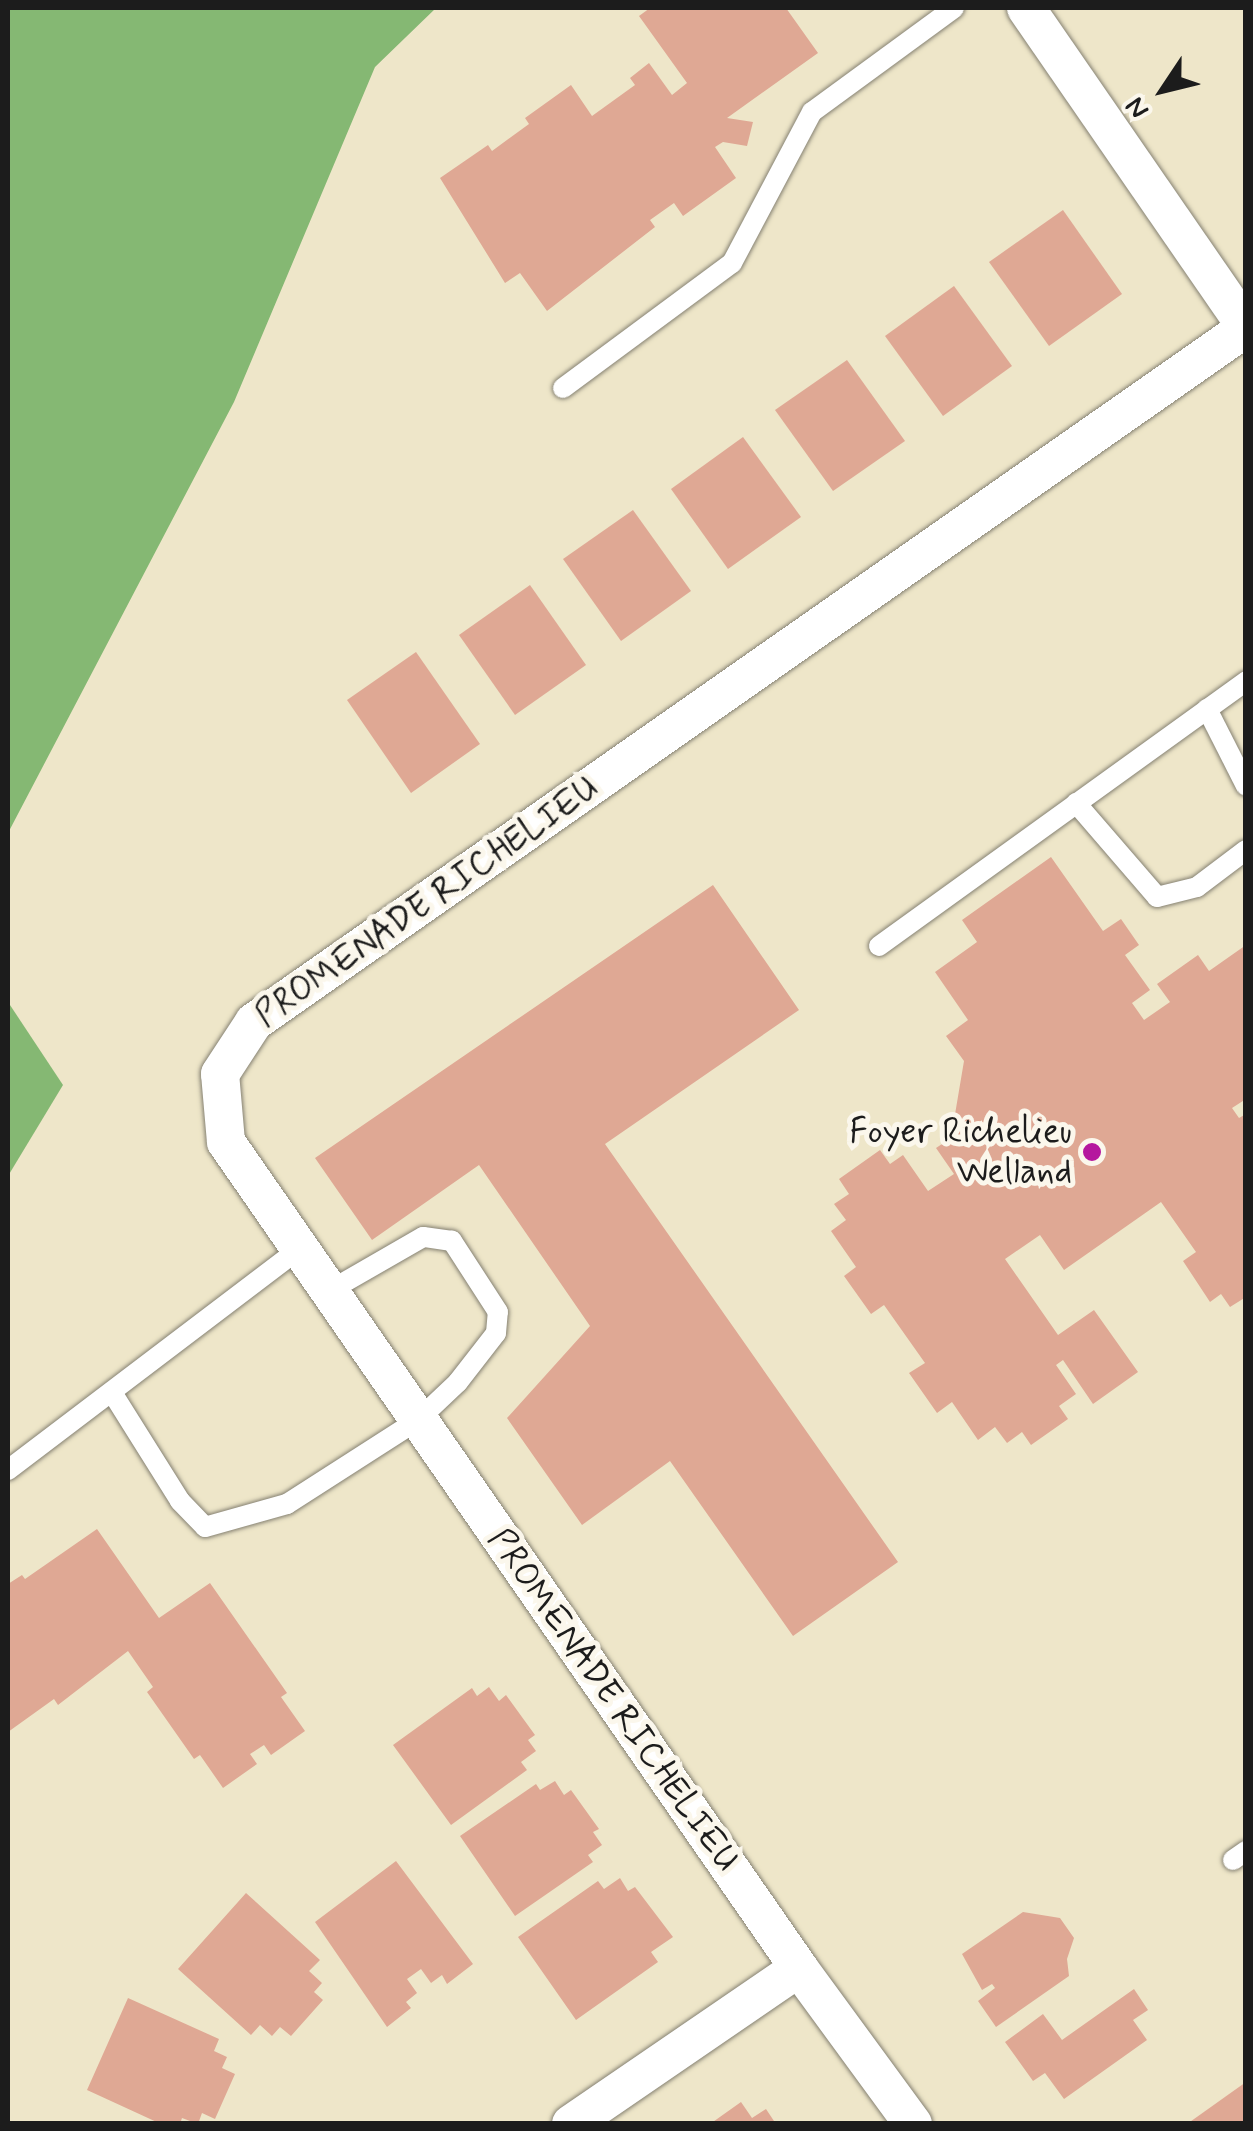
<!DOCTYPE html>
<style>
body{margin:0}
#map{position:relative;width:1253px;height:2131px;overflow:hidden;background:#eee6c9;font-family:Mynerve,sans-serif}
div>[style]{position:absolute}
.forest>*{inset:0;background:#85b873}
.building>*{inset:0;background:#dfa894}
.roads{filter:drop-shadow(0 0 2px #858172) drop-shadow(0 0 2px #858172)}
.service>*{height:20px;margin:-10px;padding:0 10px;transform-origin:10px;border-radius:10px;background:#fff}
.minor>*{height:38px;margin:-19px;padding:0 19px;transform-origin:19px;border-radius:19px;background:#fff}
.dots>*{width:28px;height:28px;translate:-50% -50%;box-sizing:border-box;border:5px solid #fbf7ec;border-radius:50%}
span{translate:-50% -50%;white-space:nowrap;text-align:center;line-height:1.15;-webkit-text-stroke:10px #fbf7ec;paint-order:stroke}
.street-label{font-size:35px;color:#1c1c1c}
.poi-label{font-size:35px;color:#1c1c1c}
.right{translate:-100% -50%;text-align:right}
.frame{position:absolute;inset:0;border:10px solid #1c1c1c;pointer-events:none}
.north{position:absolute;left:1113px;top:40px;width:100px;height:100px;-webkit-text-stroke:8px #fbf7ec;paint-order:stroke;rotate:235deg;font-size:28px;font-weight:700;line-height:40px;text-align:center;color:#1c1c1c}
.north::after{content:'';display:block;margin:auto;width:35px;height:45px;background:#1c1c1c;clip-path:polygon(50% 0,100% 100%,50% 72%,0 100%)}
</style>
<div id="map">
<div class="forest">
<i style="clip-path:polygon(8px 8px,436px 8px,375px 67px,234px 402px,8px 833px)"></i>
<i style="clip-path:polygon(8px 1002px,63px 1085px,8px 1176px)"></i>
</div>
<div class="building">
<i style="clip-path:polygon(650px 8px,786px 8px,818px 53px,727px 118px,753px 122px,747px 146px,723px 142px,715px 147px,736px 178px,683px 216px,674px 203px,650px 220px,655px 227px,547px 311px,520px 273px,505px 283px,440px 178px,488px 145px,492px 151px,529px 124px,525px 118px,571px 85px,592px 116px,635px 85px,630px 78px,649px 63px,672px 95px,687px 83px,639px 16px)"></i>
<i style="clip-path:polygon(1063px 210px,1122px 294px,1049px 346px,989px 262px)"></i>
<i style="clip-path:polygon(954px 286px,1012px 366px,943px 416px,885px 336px)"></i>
<i style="clip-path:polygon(847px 360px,905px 441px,833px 491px,775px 410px)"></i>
<i style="clip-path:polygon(743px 437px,801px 517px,728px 569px,671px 489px)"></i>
<i style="clip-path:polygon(633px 510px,691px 591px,621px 641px,563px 559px)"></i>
<i style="clip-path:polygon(530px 585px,586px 665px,515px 715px,459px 635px)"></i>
<i style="clip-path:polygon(416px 652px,480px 744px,411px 793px,347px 700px)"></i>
<i style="clip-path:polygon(1051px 857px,1103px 931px,1121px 919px,1139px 945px,1125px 955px,1150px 990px,1132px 1003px,1144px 1020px,1170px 1002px,1157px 984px,1198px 955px,1209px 971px,1246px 945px,1246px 1099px,1232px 1108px,1239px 1118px,1246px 1114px,1246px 1297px,1230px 1307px,1221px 1294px,1210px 1302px,1183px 1261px,1196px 1252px,1161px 1202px,1064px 1270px,1040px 1235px,1005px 1259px,1058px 1335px,1094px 1310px,1138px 1372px,1093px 1404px,1063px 1360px,1056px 1365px,1076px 1394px,1059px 1406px,1068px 1419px,1031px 1445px,1022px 1432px,1007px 1443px,995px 1427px,978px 1440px,952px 1402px,937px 1413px,909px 1373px,925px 1363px,884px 1305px,871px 1314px,844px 1276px,856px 1267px,831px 1231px,846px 1220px,834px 1204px,849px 1194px,839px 1179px,880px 1150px,890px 1164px,903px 1155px,928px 1191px,954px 1174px,936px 1148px,951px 1138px,964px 1061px,946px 1036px,968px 1020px,935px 972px,977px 942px,962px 920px)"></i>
<i style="clip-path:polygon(713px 885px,799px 1010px,605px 1144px,898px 1562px,793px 1636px,670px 1461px,582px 1525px,507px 1418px,590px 1326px,479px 1165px,372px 1240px,315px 1158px)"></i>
<i style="clip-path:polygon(97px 1529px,159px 1618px,210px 1583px,287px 1693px,281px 1697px,305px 1731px,271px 1755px,264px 1745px,250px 1754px,257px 1764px,223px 1788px,200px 1755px,194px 1759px,147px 1692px,153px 1687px,128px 1651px,58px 1705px,54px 1699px,8px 1732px,8px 1584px,22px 1575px,25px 1579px)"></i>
<i style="clip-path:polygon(489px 1687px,499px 1701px,506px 1695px,535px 1735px,528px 1740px,536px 1751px,521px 1762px,527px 1770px,451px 1825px,393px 1745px,472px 1688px,477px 1696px)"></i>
<i style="clip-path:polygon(555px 1781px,564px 1795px,571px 1790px,599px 1829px,593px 1832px,602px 1845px,588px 1855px,593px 1862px,515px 1916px,460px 1836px,536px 1784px,540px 1790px)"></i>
<i style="clip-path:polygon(396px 1861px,473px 1964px,447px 1984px,442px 1975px,431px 1983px,421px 1969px,407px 1979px,417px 1993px,406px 2002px,411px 2008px,387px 2027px,315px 1922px)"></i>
<i style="clip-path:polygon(620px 1878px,628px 1891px,635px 1887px,673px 1937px,651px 1952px,658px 1962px,576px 2020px,518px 1937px,598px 1881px,604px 1889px)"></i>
<i style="clip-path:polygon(246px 1893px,320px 1960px,309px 1971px,322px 1983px,314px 1992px,323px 2000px,291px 2036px,280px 2027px,272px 2036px,260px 2025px,251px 2035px,178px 1969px)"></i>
<i style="clip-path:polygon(1023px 1912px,1060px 1918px,1074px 1938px,1067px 1959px,1069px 1976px,996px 2027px,978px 2001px,995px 1988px,992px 1984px,982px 1990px,962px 1954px)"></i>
<i style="clip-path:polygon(1134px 1989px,1148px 2010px,1133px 2020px,1147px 2040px,1064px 2099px,1045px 2073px,1033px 2081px,1005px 2042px,1043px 2014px,1062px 2040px)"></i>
<i style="clip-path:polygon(128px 1998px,219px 2039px,214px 2051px,227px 2057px,222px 2068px,235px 2074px,215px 2119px,202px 2113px,198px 2124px,182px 2118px,180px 2124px,161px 2124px,87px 2090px)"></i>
<i style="clip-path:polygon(1246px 2082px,1246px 2124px,1187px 2124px)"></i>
<i style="clip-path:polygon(741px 2102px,752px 2118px,766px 2109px,776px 2124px,710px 2124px)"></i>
</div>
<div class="roads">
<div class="service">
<i style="left:563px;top:388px;width:210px;rotate:-36.5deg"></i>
<i style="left:732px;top:263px;width:171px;rotate:-62.1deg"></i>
<i style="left:812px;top:112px;width:176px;rotate:-36.2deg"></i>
<i style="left:1207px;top:709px;width:86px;rotate:63.1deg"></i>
<i style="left:1076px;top:803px;width:124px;rotate:49.2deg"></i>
<i style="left:1157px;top:897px;width:41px;rotate:-14deg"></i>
<i style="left:1197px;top:887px;width:61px;rotate:-37.1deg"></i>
<i style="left:879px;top:946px;width:453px;rotate:-35.8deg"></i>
<i style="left:113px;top:1394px;width:126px;rotate:57.9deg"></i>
<i style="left:180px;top:1501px;width:36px;rotate:46deg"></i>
<i style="left:205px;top:1527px;width:85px;rotate:-15.7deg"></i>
<i style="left:287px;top:1504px;width:156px;rotate:-32.7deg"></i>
<i style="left:418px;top:1420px;width:55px;rotate:-43.5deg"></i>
<i style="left:458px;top:1382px;width:62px;rotate:-52.2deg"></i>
<i style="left:496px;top:1333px;width:21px;rotate:-85deg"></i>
<i style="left:498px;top:1312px;width:85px;rotate:-122.9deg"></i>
<i style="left:452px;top:1241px;width:29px;rotate:-172deg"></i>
<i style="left:423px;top:1237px;width:108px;rotate:150.1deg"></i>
<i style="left:8px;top:1470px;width:365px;rotate:-37.2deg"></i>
<i style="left:1233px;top:1860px;width:16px;rotate:-35deg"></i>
</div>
<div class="minor">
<i style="left:1026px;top:8px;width:388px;rotate:55.4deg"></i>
<i style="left:571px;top:2124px;width:276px;rotate:-34.4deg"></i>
<i style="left:913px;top:2124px;width:193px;rotate:-126.2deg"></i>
<i style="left:799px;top:1968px;width:1005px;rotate:-124.75deg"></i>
<i style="left:226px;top:1142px;width:68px;rotate:-95deg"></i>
<i style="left:220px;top:1074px;width:62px;rotate:-56.8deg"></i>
<i style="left:254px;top:1022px;width:1211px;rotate:-34.98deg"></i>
</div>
</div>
<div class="dots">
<i style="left:1092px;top:1152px;background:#b5179e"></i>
</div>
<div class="street-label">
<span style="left:427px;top:902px;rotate:-35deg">PROMENADE RICHELIEU</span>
<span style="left:613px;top:1700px;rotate:55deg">PROMENADE RICHELIEU</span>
</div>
<div class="poi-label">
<span class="right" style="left:1072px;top:1152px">Foyer Richelieu<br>Welland</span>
</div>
<div class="frame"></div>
<div class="north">N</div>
</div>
